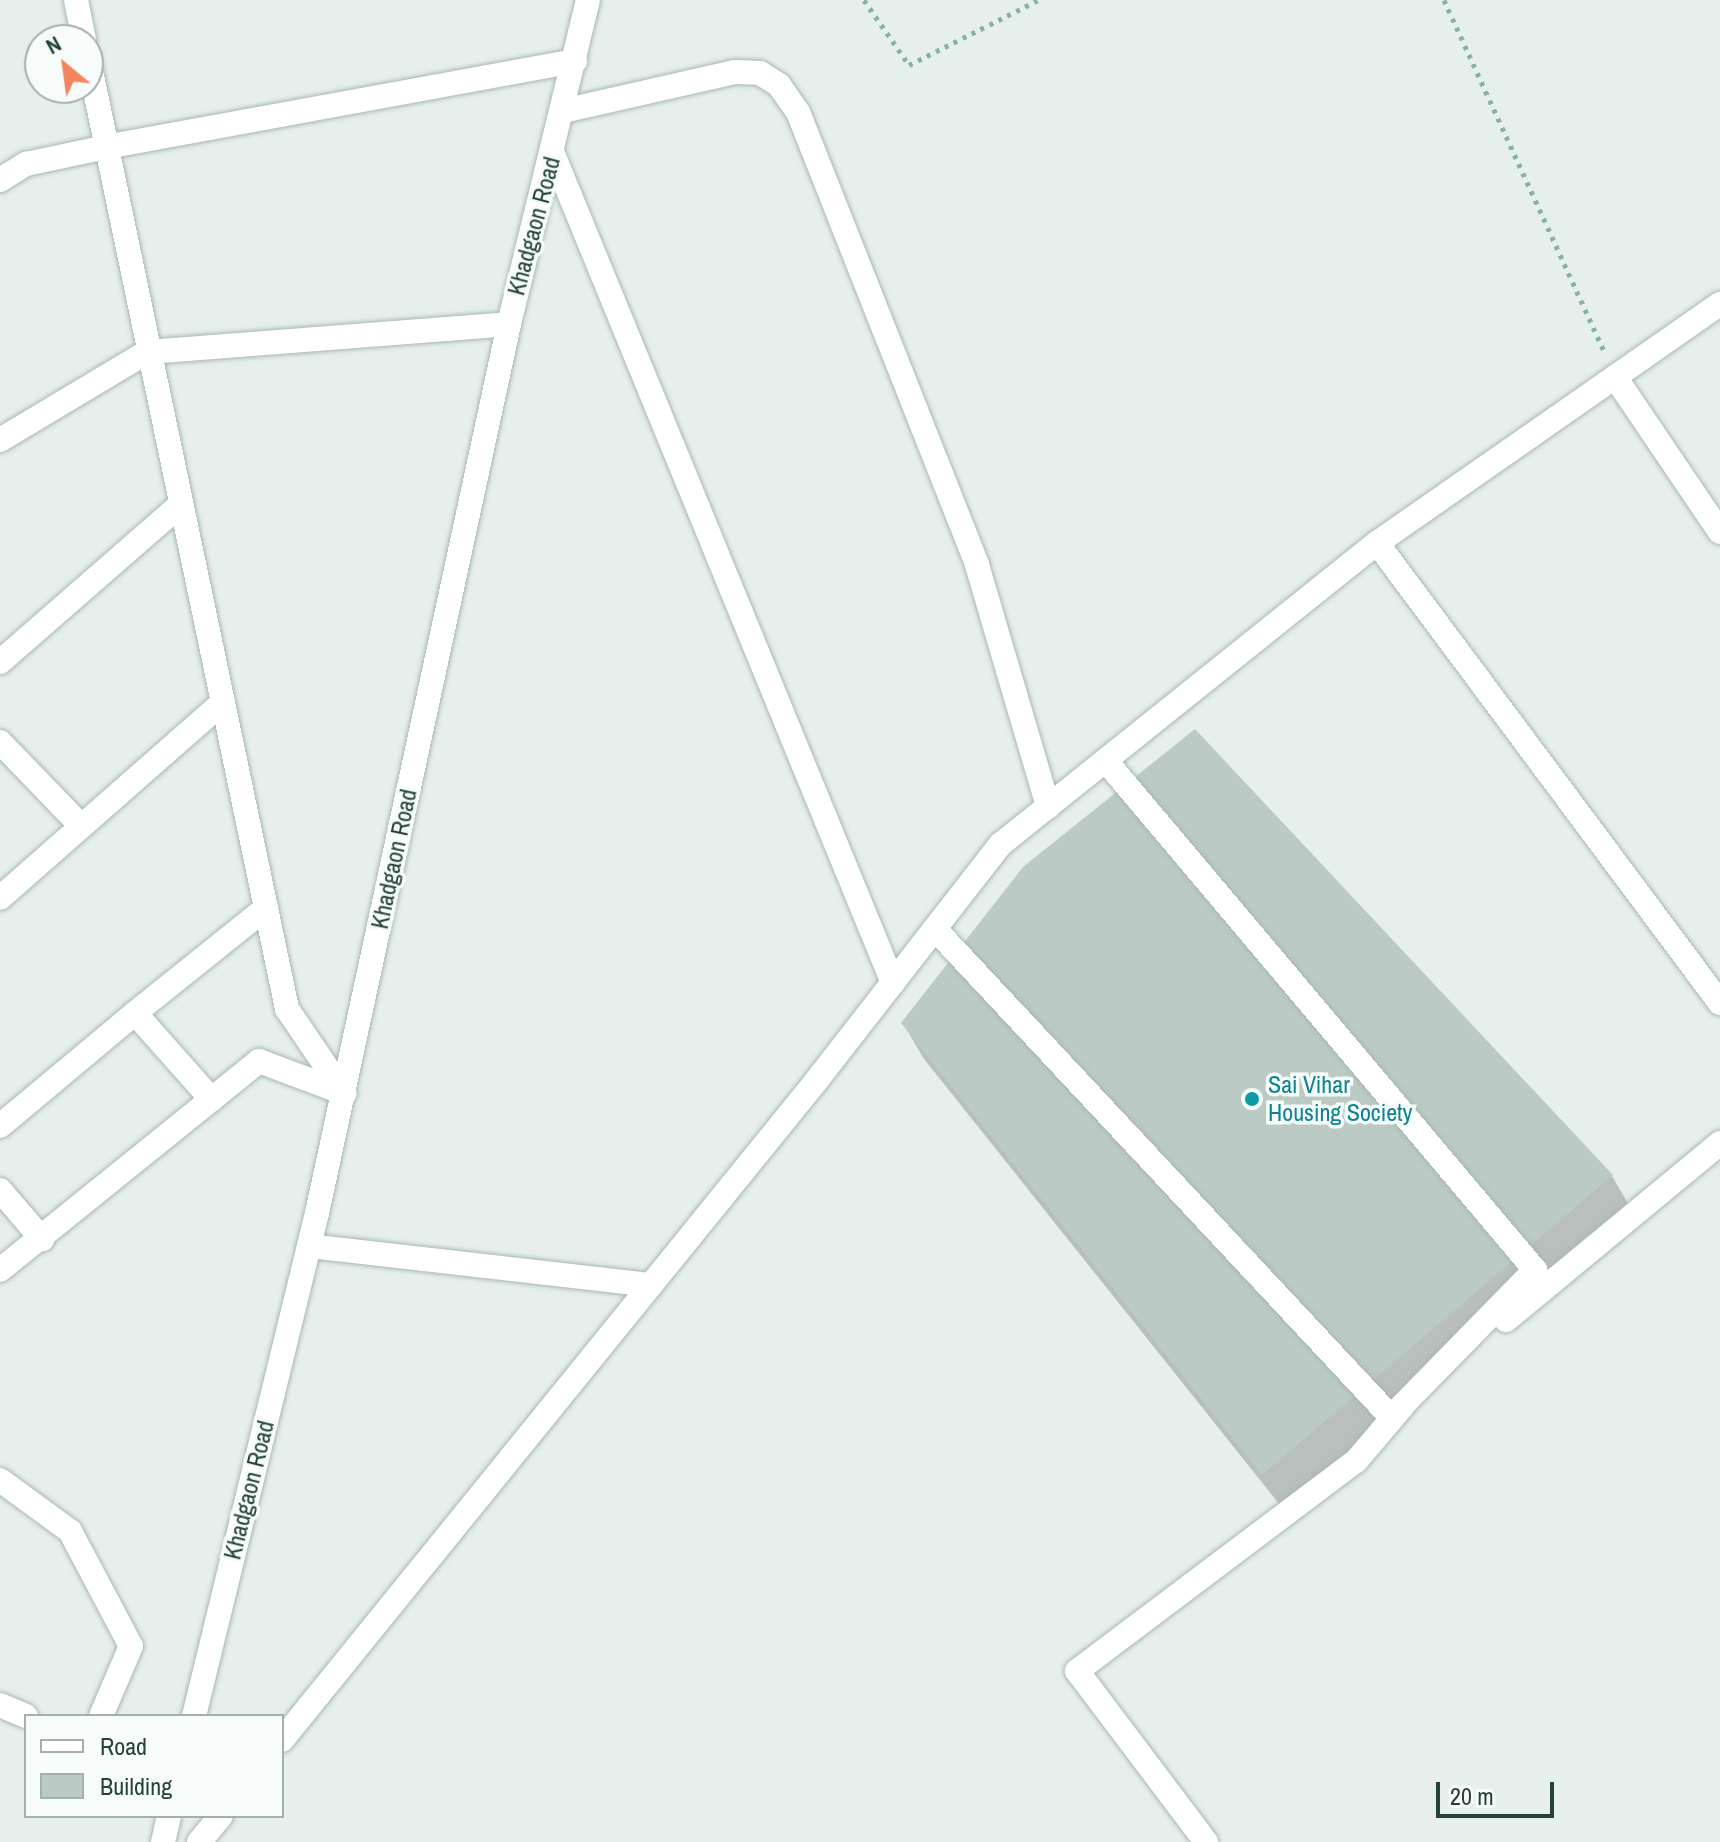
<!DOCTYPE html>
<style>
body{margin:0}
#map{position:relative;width:1720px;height:1842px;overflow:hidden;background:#e6efeb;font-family:"Archivo Narrow",sans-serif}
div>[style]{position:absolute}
.shadow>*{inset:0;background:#0003}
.building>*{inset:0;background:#bbcac4}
.path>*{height:5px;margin-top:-2.5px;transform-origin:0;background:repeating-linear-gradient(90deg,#86b3a5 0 4px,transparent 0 10px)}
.roads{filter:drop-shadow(0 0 2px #a8b8b2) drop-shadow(0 0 2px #a8b8b2)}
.minor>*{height:24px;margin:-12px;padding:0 12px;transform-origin:12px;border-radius:12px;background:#fff}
.tertiary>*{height:24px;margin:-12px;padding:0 12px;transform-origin:12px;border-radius:12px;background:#fff}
.dots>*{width:22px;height:22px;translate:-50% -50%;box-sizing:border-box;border:4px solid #f7fbf9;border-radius:50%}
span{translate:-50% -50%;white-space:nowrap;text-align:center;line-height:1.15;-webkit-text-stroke:7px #f7fbf9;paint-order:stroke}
.street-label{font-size:24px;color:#24423a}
.culture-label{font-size:24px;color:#0d838f}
.left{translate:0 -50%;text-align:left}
.legend{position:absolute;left:24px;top:1714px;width:260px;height:104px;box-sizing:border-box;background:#f7fbf9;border:2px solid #a3b1ad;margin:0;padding:10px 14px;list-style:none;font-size:24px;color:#24423a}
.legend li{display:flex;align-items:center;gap:16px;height:40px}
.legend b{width:40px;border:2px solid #a3b1ad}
.north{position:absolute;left:24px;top:24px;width:80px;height:80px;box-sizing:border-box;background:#f7fbf9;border:2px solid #a3b1ad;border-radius:50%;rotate:331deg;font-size:22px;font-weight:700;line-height:32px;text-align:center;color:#24423a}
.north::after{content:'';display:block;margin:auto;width:28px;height:36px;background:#f4845f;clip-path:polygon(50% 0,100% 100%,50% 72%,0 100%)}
.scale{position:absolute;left:1436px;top:1782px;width:118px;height:36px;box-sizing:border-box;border:4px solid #24423a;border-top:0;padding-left:10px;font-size:24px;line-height:28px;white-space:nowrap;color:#24423a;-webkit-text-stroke:6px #f7fbf9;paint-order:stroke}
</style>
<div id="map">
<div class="shadow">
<i style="clip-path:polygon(903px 1023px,1612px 1176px,1633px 1212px,1284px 1510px,924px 1059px)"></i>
</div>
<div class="building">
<i style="clip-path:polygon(1195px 729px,1613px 1175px,1262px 1475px,901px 1023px,1023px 867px)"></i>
</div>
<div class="path">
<i style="left:864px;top:0;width:79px;rotate:55.3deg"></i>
<i style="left:909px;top:65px;width:144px;rotate:-26.7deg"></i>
<i style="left:1444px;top:0;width:384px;rotate:65.5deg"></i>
</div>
<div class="roads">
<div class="minor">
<i style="left:76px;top:0;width:41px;rotate:78.7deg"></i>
<i style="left:88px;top:57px;width:973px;rotate:78.19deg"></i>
<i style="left:287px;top:1009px;width:102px;rotate:55.8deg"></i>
<i style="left:563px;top:111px;width:176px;rotate:-12.8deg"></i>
<i style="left:735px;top:72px;width:25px;rotate:2deg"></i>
<i style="left:760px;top:73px;width:22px;rotate:32deg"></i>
<i style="left:779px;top:85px;width:33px;rotate:55deg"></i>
<i style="left:798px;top:112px;width:487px;rotate:68.4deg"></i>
<i style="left:977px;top:565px;width:252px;rotate:73.6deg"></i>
<i style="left:553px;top:154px;width:896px;rotate:67.7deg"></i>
<i style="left:0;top:180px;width:31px;rotate:-32deg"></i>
<i style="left:26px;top:164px;width:82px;rotate:-12deg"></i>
<i style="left:106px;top:147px;width:477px;rotate:-10.4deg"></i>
<i style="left:1615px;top:377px;width:187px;rotate:55.9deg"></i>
<i style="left:0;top:440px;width:171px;rotate:-30.9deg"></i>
<i style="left:147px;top:352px;width:363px;rotate:-4.4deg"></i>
<i style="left:1377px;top:543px;width:574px;rotate:53.29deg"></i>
<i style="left:0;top:662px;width:240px;rotate:-41.1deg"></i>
<i style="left:0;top:742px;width:117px;rotate:46deg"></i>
<i style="left:0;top:898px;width:297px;rotate:-41.3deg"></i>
<i style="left:935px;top:929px;width:668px;rotate:46.94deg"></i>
<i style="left:1391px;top:1417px;width:206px;rotate:-45.6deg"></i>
<i style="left:1535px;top:1270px;width:666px;rotate:-130.13deg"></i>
<i style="left:135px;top:1013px;width:168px;rotate:-38.7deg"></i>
<i style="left:0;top:1126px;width:176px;rotate:-39.9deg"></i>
<i style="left:135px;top:1013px;width:116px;rotate:48.5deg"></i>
<i style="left:0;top:1190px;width:65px;rotate:49.4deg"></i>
<i style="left:309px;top:1246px;width:344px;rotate:6.5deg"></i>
<i style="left:0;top:1270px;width:333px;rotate:-38.9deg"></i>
<i style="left:259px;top:1061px;width:91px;rotate:20.6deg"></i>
<i style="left:1506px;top:1320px;width:278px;rotate:-39.6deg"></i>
<i style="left:0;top:1480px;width:87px;rotate:36.1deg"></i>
<i style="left:70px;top:1531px;width:130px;rotate:62.1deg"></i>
<i style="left:131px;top:1646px;width:76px;rotate:113.2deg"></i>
<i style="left:0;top:1705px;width:28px;rotate:23deg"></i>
<i style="left:282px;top:1740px;width:850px;rotate:-50.97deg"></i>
<i style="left:817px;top:1080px;width:299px;rotate:-52.1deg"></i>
<i style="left:1001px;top:844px;width:482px;rotate:-38.7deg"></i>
<i style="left:1377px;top:543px;width:418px;rotate:-34.9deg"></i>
<i style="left:199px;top:1842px;width:34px;rotate:-50deg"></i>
<i style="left:1206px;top:1842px;width:214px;rotate:-127deg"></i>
<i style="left:1077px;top:1671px;width:349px;rotate:-37deg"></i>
<i style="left:1356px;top:1461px;width:70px;rotate:-49.7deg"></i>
</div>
<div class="tertiary">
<i style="left:194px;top:1716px;width:518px;rotate:-76.26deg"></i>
<i style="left:317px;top:1213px;width:909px;rotate:-77.81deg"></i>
<i style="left:509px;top:324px;width:333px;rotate:-76.3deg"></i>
<i style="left:163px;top:1842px;width:27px;rotate:-77deg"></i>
</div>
</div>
<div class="dots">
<i style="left:1252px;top:1099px;background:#0f9aa8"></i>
</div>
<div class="street-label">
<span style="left:534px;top:226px;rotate:-75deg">Khadgaon Road</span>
<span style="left:394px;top:859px;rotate:-78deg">Khadgaon Road</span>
<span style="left:249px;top:1490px;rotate:-76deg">Khadgaon Road</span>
</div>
<div class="culture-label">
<span class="left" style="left:1268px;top:1099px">Sai Vihar<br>Housing Society</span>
</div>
<ul class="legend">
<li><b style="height:10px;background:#fff"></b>Road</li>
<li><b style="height:22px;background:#bbcac4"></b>Building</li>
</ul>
<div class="north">N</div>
<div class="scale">20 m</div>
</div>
